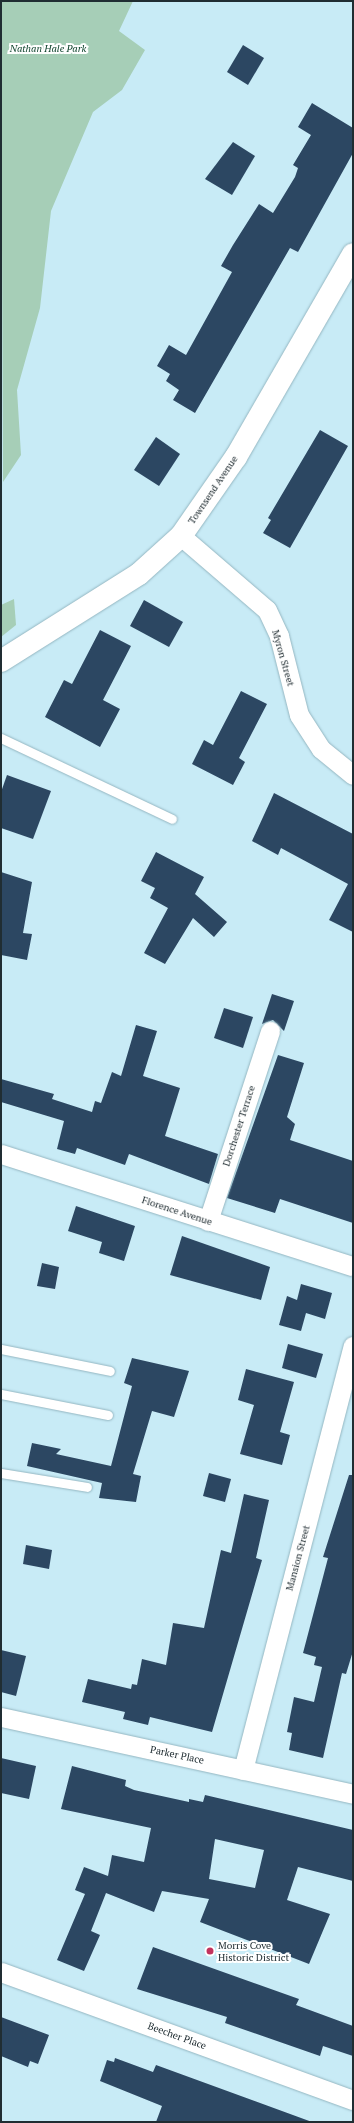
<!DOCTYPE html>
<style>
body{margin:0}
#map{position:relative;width:354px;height:2123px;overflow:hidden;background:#c8ebf6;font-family:"PT Serif",serif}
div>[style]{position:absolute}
.green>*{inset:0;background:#a6ceb7}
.building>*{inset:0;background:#2c4762}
.roads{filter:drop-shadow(0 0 1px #94b6c1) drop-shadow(0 0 1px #94b6c1)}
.lane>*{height:9px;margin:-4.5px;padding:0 4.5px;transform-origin:4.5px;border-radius:4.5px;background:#fff}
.street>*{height:19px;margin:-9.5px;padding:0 9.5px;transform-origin:9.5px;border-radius:9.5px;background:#fff}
.secondary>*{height:22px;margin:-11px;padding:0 11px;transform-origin:11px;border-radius:11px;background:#fff}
.dots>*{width:11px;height:11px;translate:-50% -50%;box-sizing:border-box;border:2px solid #fff;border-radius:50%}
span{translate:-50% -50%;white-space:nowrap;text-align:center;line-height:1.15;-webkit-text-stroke:4px #fff;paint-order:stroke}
.park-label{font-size:10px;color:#10452e;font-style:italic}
.street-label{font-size:10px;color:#202d32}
.poi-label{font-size:10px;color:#202d32}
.left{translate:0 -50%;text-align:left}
.frame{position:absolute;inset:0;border:2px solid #202d32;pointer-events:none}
</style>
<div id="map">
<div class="green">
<i style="clip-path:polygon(1px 1px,133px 1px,119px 31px,145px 50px,122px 90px,93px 112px,51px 211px,40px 308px,17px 390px,21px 455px,3px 482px)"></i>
<i style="clip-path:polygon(14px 599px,16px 625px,1px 637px,1px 605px)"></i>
</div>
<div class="building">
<i style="clip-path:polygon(243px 45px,264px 58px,248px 85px,227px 72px)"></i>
<i style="clip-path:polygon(312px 103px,353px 128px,353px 153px,298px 252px,290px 248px,195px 413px,173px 400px,179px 390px,166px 381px,170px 374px,157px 366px,169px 345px,186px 355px,232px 272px,221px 266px,233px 245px,259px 204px,273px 213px,295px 177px,298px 168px,293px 165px,311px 135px,298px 127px)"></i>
<i style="clip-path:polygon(233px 142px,255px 156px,232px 195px,205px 179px)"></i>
<i style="clip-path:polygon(320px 430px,348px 446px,290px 548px,263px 533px,271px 520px,268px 518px)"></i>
<i style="clip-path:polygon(156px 437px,180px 454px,159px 486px,134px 470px)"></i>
<i style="clip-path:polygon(144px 600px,183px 622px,169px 647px,130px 626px)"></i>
<i style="clip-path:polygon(100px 630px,131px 646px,103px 700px,120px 709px,100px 747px,45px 717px,64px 680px,72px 684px)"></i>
<i style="clip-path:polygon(241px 691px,267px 704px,239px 758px,245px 762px,233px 785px,192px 764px,204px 740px,213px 745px)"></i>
<i style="clip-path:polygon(7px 775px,51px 791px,33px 839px,1px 828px,1px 792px)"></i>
<i style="clip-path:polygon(274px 793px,353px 834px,353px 932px,329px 920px,348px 884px,281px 848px,278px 855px,252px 841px)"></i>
<i style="clip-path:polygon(156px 852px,204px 877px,195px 894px,227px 922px,214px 937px,193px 918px,165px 964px,144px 953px,168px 908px,150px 898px,155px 888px,141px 881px)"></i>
<i style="clip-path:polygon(1px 872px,32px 882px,23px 933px,32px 934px,27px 960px,1px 955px)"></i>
<i style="clip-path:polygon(272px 994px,294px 1001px,284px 1031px,273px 1020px,262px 1024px)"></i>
<i style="clip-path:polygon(224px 1008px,253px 1017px,243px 1048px,214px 1038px)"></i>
<i style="clip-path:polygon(136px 1025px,157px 1031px,143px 1076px,180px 1088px,165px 1136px,218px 1154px,209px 1184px,129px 1154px,125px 1165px,77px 1148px,75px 1154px,57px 1149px,64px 1121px,1px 1102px,1px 1079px,54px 1094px,52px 1099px,92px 1112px,95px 1101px,101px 1103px,112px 1072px,121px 1076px)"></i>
<i style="clip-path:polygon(278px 1055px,304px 1063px,287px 1117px,295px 1124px,290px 1140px,353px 1161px,353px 1223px,280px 1199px,275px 1213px,227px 1198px)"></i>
<i style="clip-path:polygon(76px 1206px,135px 1226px,124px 1261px,99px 1253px,102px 1242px,68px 1231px)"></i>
<i style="clip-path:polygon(182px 1236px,270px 1267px,261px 1300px,170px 1275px)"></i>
<i style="clip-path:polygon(42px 1263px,59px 1267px,55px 1289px,37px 1286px)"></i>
<i style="clip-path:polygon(301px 1284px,332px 1293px,325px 1319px,306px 1313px,301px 1331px,279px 1325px,287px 1296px,297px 1300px)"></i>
<i style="clip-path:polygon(288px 1344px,323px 1354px,316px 1378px,282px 1368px)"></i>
<i style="clip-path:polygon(132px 1358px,189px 1371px,174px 1417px,152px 1411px,133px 1474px,141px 1476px,136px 1502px,99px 1498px,102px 1483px,27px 1466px,32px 1443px,61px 1449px,56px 1454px,111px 1466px,132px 1386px,124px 1383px)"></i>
<i style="clip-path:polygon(246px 1369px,294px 1382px,280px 1432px,290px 1435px,282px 1465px,240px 1454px,254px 1405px,238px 1400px)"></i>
<i style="clip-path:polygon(209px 1473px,231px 1479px,225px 1502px,203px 1496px)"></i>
<i style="clip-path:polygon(349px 1475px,353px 1475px,353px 1651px,346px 1674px,342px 1673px,323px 1758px,289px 1750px,292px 1733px,287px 1732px,294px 1697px,314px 1702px,322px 1667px,314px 1665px,316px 1657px,303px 1653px,328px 1558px,323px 1557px)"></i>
<i style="clip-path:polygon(244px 1494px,269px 1500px,256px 1558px,262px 1560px,212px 1732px,150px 1717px,148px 1725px,123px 1719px,125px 1712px,82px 1702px,88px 1679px,131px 1689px,132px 1684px,137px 1685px,142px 1659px,166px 1665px,173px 1623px,204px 1628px,221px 1550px,231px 1553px)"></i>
<i style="clip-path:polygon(26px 1545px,52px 1550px,49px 1569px,23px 1564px)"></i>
<i style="clip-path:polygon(1px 1650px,26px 1656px,16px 1696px,1px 1692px)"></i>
<i style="clip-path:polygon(1px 1758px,36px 1766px,29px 1799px,1px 1793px)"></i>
<i style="clip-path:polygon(evenodd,72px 1766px,126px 1780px,125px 1786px,134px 1790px,189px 1802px,189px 1799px,203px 1802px,205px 1795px,353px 1830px,353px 1881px,298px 1867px,287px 1900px,330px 1914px,309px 1964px,200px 1922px,209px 1899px,162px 1891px,154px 1912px,106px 1893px,91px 1931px,100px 1935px,84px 1971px,57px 1960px,85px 1894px,75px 1890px,84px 1867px,108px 1876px,112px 1855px,144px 1862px,151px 1828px,61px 1809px,72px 1766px,215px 1839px,264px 1850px,255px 1888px,209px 1879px,215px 1839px)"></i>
<i style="clip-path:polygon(153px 1947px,299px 1999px,296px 2005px,353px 2026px,353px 2056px,323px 2046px,320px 2056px,225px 2023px,227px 2017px,137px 1989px)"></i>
<i style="clip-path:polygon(1px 2017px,49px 2035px,38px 2064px,30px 2061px,28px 2067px,1px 2056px)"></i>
<i style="clip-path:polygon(115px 2058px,153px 2072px,156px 2065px,312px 2122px,156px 2122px,162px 2106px,100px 2081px,107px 2060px,114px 2062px)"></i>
</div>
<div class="roads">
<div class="lane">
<i style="left:1px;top:738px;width:189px;rotate:25.3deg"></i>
<i style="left:1px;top:1349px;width:111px;rotate:11.4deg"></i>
<i style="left:1px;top:1394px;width:109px;rotate:11.1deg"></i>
<i style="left:1px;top:1473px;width:87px;rotate:9.2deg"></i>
</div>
<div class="street">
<i style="left:181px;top:536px;width:113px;rotate:40.7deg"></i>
<i style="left:267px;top:610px;width:29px;rotate:65deg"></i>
<i style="left:279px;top:636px;width:81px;rotate:75.8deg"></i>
<i style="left:299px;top:715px;width:40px;rotate:57.1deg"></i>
<i style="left:321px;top:749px;width:41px;rotate:39.1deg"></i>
<i style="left:1px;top:1154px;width:369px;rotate:17.7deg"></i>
<i style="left:208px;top:1221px;width:200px;rotate:-71.9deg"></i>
<i style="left:1px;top:1717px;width:360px;rotate:12.3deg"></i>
<i style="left:243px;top:1770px;width:438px;rotate:-75.5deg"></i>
<i style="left:1px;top:1972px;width:375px;rotate:20deg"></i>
</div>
<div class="secondary">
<i style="left:1px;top:661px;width:163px;rotate:-32.2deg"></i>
<i style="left:139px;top:574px;width:57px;rotate:-42.1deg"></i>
<i style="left:181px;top:536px;width:96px;rotate:-55.2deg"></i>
<i style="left:236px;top:457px;width:234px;rotate:-60deg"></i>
</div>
</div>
<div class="dots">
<i style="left:210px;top:1951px;background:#c2335e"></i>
</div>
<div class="park-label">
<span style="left:48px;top:49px">Nathan Hale Park</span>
</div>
<div class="street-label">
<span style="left:213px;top:490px;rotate:-56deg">Townsend Avenue</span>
<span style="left:283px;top:658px;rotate:74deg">Myron Street</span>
<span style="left:239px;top:1126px;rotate:-72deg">Dorchester Terrace</span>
<span style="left:177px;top:1211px;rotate:18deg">Florence Avenue</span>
<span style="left:298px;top:1558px;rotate:-75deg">Mansion Street</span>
<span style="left:177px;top:1755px;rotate:12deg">Parker Place</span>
<span style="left:177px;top:2036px;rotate:20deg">Beecher Place</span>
</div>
<div class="poi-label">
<span class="left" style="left:218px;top:1951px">Morris Cove<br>Historic District</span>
</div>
<div class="frame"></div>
</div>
